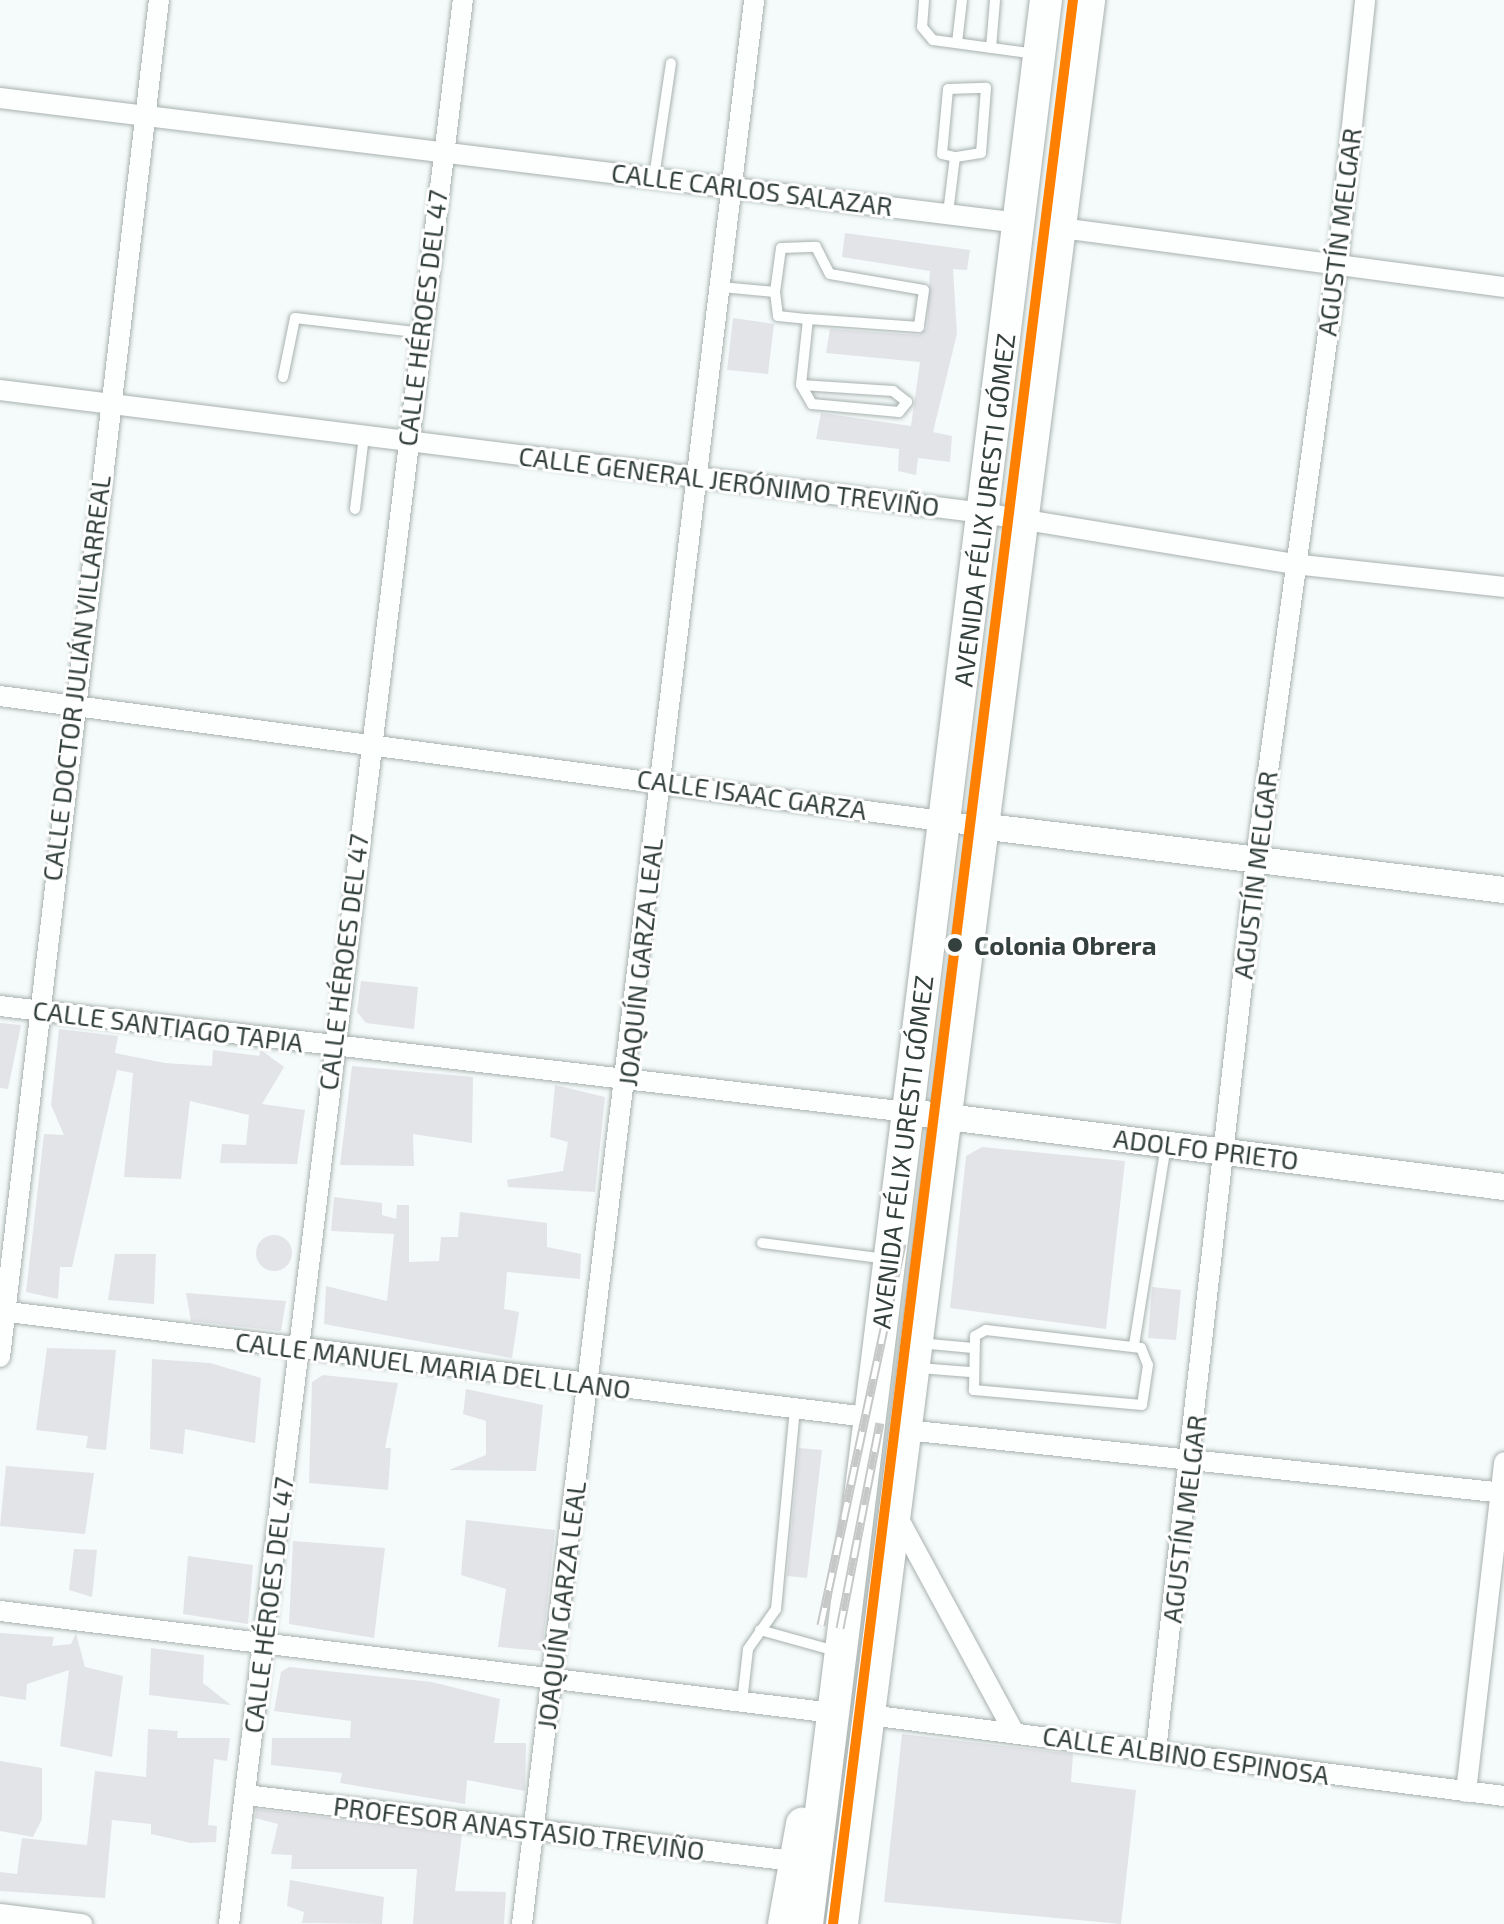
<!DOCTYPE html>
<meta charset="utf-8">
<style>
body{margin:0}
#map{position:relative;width:1504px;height:1924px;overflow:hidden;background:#f4fbfa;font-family:"Exo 2",sans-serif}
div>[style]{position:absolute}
.building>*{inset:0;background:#e3e4e8}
.round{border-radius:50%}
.roads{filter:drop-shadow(0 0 2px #a8b1af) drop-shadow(0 0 2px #a8b1af)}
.service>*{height:10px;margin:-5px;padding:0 5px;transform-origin:5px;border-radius:5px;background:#fdfefe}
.minor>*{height:20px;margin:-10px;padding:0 10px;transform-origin:10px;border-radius:10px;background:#fdfefe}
.tertiary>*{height:26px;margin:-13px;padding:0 13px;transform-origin:13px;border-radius:13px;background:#fdfefe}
.primary>*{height:32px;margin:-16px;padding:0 16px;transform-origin:16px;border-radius:16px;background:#fdfefe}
.rail>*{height:9px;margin-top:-4.5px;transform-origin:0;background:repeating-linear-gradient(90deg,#fff 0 18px,#c6c8c8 0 36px);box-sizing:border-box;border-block:2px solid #c6c8c8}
.metro-1>*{height:10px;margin:-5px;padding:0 5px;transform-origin:5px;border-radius:5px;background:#ff8000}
.dots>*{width:22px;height:22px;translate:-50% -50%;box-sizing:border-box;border:4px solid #fff;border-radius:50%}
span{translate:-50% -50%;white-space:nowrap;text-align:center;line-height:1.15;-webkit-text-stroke:6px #fff;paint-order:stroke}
.street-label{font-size:26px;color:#33403d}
.stop-label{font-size:26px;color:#33403d;font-weight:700}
.left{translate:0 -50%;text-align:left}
</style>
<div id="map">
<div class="building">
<i style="clip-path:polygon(845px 233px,970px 250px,967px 270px,953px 269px,957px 334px,933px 432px,952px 436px,950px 462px,918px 458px,916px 475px,898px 471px,899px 449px,816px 439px,821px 413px,911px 426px,920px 362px,826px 353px,830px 329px,918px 335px,927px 328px,930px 271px,842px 257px)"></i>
<i style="clip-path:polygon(733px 318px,774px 324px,768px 374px,727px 370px)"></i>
<i style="clip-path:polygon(361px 981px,418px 987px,414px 1029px,366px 1023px,357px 1012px)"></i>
<i style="clip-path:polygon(0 1023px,21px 1025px,8px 1089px,0 1088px)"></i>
<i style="clip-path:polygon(59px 1029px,118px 1036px,115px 1053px,165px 1063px,212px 1066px,213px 1050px,259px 1056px,261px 1050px,284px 1067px,262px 1104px,305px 1110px,297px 1164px,220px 1163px,222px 1144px,246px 1145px,249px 1115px,190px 1101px,181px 1179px,124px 1177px,133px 1073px,117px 1070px,72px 1267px,60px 1267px,58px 1299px,26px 1292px,44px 1134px,64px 1135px,51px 1105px)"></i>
<i style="clip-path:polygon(352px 1066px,473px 1077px,472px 1143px,413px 1134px,414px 1166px,340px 1165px)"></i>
<i style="clip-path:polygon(555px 1085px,605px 1097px,595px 1192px,508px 1187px,507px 1180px,563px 1171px,568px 1142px,550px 1137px)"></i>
<i style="clip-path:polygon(982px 1147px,1125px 1161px,1106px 1329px,950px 1308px,966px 1156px)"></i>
<i style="clip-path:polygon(334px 1197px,382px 1203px,382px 1215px,396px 1219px,397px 1205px,409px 1205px,409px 1262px,439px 1261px,441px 1237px,458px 1237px,460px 1212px,547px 1223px,547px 1247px,581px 1254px,580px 1279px,507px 1272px,504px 1309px,519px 1312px,512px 1358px,324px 1324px,326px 1286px,387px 1301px,394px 1234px,331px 1231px)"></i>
<i class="round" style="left:256px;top:1235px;width:36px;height:36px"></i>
<i style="clip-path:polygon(115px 1254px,156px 1254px,154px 1304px,108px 1300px)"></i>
<i style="clip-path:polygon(1152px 1287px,1181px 1290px,1176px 1340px,1148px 1338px)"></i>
<i style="clip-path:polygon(186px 1293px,286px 1301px,281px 1331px,191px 1321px)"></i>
<i style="clip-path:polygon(47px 1348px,116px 1350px,106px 1450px,86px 1448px,88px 1436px,36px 1430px)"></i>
<i style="clip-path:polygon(152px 1359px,210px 1363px,261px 1378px,255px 1443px,185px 1429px,183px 1454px,150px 1449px)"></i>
<i style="clip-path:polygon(323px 1375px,398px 1383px,385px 1448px,391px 1448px,388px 1490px,309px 1483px,312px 1382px)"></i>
<i style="clip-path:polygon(466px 1389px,543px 1405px,536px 1471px,449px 1470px,486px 1455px,486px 1421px,463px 1414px)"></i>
<i style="clip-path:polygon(799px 1448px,822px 1450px,807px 1578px,787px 1576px)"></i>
<i style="clip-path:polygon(6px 1466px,94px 1473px,85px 1534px,0 1526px)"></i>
<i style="clip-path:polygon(466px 1520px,555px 1530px,542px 1651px,498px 1647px,506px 1589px,461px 1575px)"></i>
<i style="clip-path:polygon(293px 1541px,385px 1548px,374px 1638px,289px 1624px)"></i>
<i style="clip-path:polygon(74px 1549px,97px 1550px,92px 1597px,69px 1590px)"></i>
<i style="clip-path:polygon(188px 1556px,253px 1565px,248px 1624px,183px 1614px)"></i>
<i style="clip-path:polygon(0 1633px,54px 1637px,52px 1646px,71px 1644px,76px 1633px,85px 1667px,123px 1676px,112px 1757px,60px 1746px,69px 1670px,27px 1684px,26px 1700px,0 1696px)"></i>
<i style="clip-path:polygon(151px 1648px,204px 1655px,203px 1683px,231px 1705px,149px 1695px)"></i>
<i style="clip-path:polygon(289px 1667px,432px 1682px,500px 1699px,494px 1743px,526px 1743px,525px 1791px,467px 1780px,465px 1804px,340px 1783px,342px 1773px,271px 1765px,272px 1738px,350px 1738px,351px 1721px,274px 1711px,281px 1672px)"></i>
<i style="clip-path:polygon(148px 1729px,178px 1731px,177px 1738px,230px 1738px,227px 1761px,214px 1759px,208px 1825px,217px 1826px,216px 1842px,191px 1843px,151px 1834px,151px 1824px,112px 1820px,105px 1898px,0 1891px,0 1872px,17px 1874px,22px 1838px,87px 1845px,95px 1771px,146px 1777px)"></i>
<i style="clip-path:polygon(902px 1734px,1073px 1754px,1071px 1782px,1136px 1790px,1121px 1924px,884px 1902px)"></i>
<i style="clip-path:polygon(0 1761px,42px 1768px,42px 1819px,33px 1837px,0 1831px)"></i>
<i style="clip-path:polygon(256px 1809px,462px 1834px,455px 1891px,506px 1892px,504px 1924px,413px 1924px,417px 1869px,291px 1869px,292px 1855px,271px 1854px,278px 1824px,255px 1818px)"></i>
<i style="clip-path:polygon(290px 1880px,384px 1897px,382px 1924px,302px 1923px,304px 1912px,287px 1906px)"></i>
</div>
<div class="roads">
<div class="service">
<i style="left:924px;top:0;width:27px;rotate:94deg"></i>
<i style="left:922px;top:27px;width:17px;rotate:50deg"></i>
<i style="left:933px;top:40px;width:104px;rotate:7.7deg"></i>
<i style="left:957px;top:43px;width:43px;rotate:-83.4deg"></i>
<i style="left:991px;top:48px;width:48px;rotate:-85.2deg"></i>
<i style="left:654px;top:177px;width:115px;rotate:-81.5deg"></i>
<i style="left:948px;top:213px;width:56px;rotate:-82.9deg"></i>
<i style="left:955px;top:157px;width:13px;rotate:-167deg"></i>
<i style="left:942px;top:154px;width:65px;rotate:-84.7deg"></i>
<i style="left:948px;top:89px;width:38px;rotate:-2deg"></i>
<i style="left:986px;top:88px;width:65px;rotate:94.4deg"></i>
<i style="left:981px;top:153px;width:26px;rotate:171deg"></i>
<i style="left:721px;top:287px;width:54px;rotate:5.3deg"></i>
<i style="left:775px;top:292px;width:44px;rotate:-82.2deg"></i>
<i style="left:781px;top:248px;width:35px;rotate:-2deg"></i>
<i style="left:816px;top:247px;width:30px;rotate:63deg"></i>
<i style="left:830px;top:274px;width:95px;rotate:9.7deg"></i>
<i style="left:924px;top:290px;width:37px;rotate:98deg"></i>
<i style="left:919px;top:327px;width:111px;rotate:-175.9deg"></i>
<i style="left:775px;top:292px;width:24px;rotate:83deg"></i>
<i style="left:778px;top:316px;width:30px;rotate:6deg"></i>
<i style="left:808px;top:319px;width:66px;rotate:96.1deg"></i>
<i style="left:801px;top:385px;width:22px;rotate:60deg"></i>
<i style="left:812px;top:404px;width:87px;rotate:5.3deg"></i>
<i style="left:899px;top:412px;width:13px;rotate:-51deg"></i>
<i style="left:907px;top:402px;width:18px;rotate:-142deg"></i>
<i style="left:893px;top:391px;width:92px;rotate:-176.3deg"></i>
<i style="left:283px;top:377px;width:60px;rotate:-78.5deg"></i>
<i style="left:295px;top:318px;width:129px;rotate:6.7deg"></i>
<i style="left:355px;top:509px;width:74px;rotate:-83deg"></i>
<i style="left:762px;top:1243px;width:126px;rotate:7.3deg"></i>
<i style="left:986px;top:1330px;width:156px;rotate:6.6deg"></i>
<i style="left:1141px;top:1348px;width:18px;rotate:68deg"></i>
<i style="left:1148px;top:1365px;width:40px;rotate:98.5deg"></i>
<i style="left:1142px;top:1405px;width:169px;rotate:-174.9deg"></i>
<i style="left:974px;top:1390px;width:54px;rotate:-88.9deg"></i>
<i style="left:975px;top:1336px;width:13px;rotate:-29deg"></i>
<i style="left:919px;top:1343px;width:54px;rotate:5.3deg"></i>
<i style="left:1134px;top:1345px;width:203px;rotate:-80.9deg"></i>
<i style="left:919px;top:1368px;width:51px;rotate:4.5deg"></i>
<i style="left:760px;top:1630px;width:82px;rotate:15.6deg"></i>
<i style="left:742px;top:1702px;width:53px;rotate:-83.5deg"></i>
<i style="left:748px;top:1649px;width:49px;rotate:-55deg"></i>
<i style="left:776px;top:1609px;width:201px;rotate:-84.6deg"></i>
</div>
<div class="minor">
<i style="left:0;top:98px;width:1028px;rotate:6.99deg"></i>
<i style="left:1061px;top:228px;width:447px;rotate:7.6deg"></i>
<i style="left:0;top:390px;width:991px;rotate:7.13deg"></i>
<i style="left:983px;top:513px;width:314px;rotate:9.3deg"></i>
<i style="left:1293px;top:564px;width:212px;rotate:6.2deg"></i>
<i style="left:0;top:696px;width:989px;rotate:7.56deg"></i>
<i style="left:0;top:1006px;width:914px;rotate:6.66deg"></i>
<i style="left:0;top:1311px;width:873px;rotate:6.97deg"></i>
<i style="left:0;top:1357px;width:1366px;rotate:-83.32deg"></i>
<i style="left:906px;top:1430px;width:601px;rotate:6.01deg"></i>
<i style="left:896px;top:1514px;width:248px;rotate:61.6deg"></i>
<i style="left:0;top:1611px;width:839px;rotate:6.98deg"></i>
<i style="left:869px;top:1715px;width:640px;rotate:7.27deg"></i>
<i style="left:1156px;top:1751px;width:898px;rotate:-83.6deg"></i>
<i style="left:1256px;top:859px;width:597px;rotate:-82.2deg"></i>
<i style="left:1337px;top:268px;width:269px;rotate:-84deg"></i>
<i style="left:1466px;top:1792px;width:332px;rotate:-83.4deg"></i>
<i style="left:246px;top:1795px;width:551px;rotate:6.88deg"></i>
<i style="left:0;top:1914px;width:83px;rotate:7deg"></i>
<i style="left:229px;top:1924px;width:1938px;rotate:-83.07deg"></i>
<i style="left:522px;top:1924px;width:1938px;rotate:-83.12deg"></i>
</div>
<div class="tertiary">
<i style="left:980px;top:826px;width:528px;rotate:6.96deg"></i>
<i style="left:908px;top:1112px;width:601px;rotate:7.17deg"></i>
</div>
<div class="primary">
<i style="left:784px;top:1924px;width:102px;rotate:-79.8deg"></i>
<i style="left:807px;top:1924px;width:1939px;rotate:-82.92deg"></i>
<i style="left:842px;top:1924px;width:1940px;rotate:-82.68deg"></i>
</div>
</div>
<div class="rail">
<i style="left:821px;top:1625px;width:390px;rotate:-78deg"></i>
<i style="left:840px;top:1628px;width:209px;rotate:-79deg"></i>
</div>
<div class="metro-1">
<i style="left:833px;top:1924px;width:1939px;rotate:-82.89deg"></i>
</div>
<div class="dots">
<i style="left:955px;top:945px;background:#33403d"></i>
</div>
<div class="street-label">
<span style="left:752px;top:189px;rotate:7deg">CALLE CARLOS SALAZAR</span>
<span style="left:1339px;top:232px;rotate:-83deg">AGUSTÍN MELGAR</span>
<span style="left:422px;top:318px;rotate:-83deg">CALLE HÉROES DEL 47</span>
<span style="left:729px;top:481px;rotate:7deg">CALLE GENERAL JERÓNIMO TREVIÑO</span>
<span style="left:984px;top:510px;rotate:-83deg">AVENIDA FÉLIX URESTI GÓMEZ</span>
<span style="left:76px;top:678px;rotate:-83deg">CALLE DOCTOR JULIÁN VILLARREAL</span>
<span style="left:752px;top:794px;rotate:8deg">CALLE ISAAC GARZA</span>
<span style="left:1255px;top:875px;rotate:-83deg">AGUSTÍN MELGAR</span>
<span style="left:343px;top:962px;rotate:-83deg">CALLE HÉROES DEL 47</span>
<span style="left:640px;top:962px;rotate:-84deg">JOAQUÍN GARZA LEAL</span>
<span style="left:168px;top:1026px;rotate:7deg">CALLE SANTIAGO TAPIA</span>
<span style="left:1206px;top:1149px;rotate:7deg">ADOLFO PRIETO</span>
<span style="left:902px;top:1152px;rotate:-83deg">AVENIDA FÉLIX URESTI GÓMEZ</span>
<span style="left:433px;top:1365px;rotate:7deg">CALLE MANUEL MARIA DEL LLANO</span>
<span style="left:1184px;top:1519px;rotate:-83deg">AGUSTÍN MELGAR</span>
<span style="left:268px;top:1605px;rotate:-83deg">CALLE HÉROES DEL 47</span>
<span style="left:561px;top:1605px;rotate:-83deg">JOAQUÍN GARZA LEAL</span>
<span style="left:1186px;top:1755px;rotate:8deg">CALLE ALBINO ESPINOSA</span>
<span style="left:519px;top:1828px;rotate:7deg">PROFESOR ANASTASIO TREVIÑO</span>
</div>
<div class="stop-label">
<span class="left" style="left:974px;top:945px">Colonia Obrera</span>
</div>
</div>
